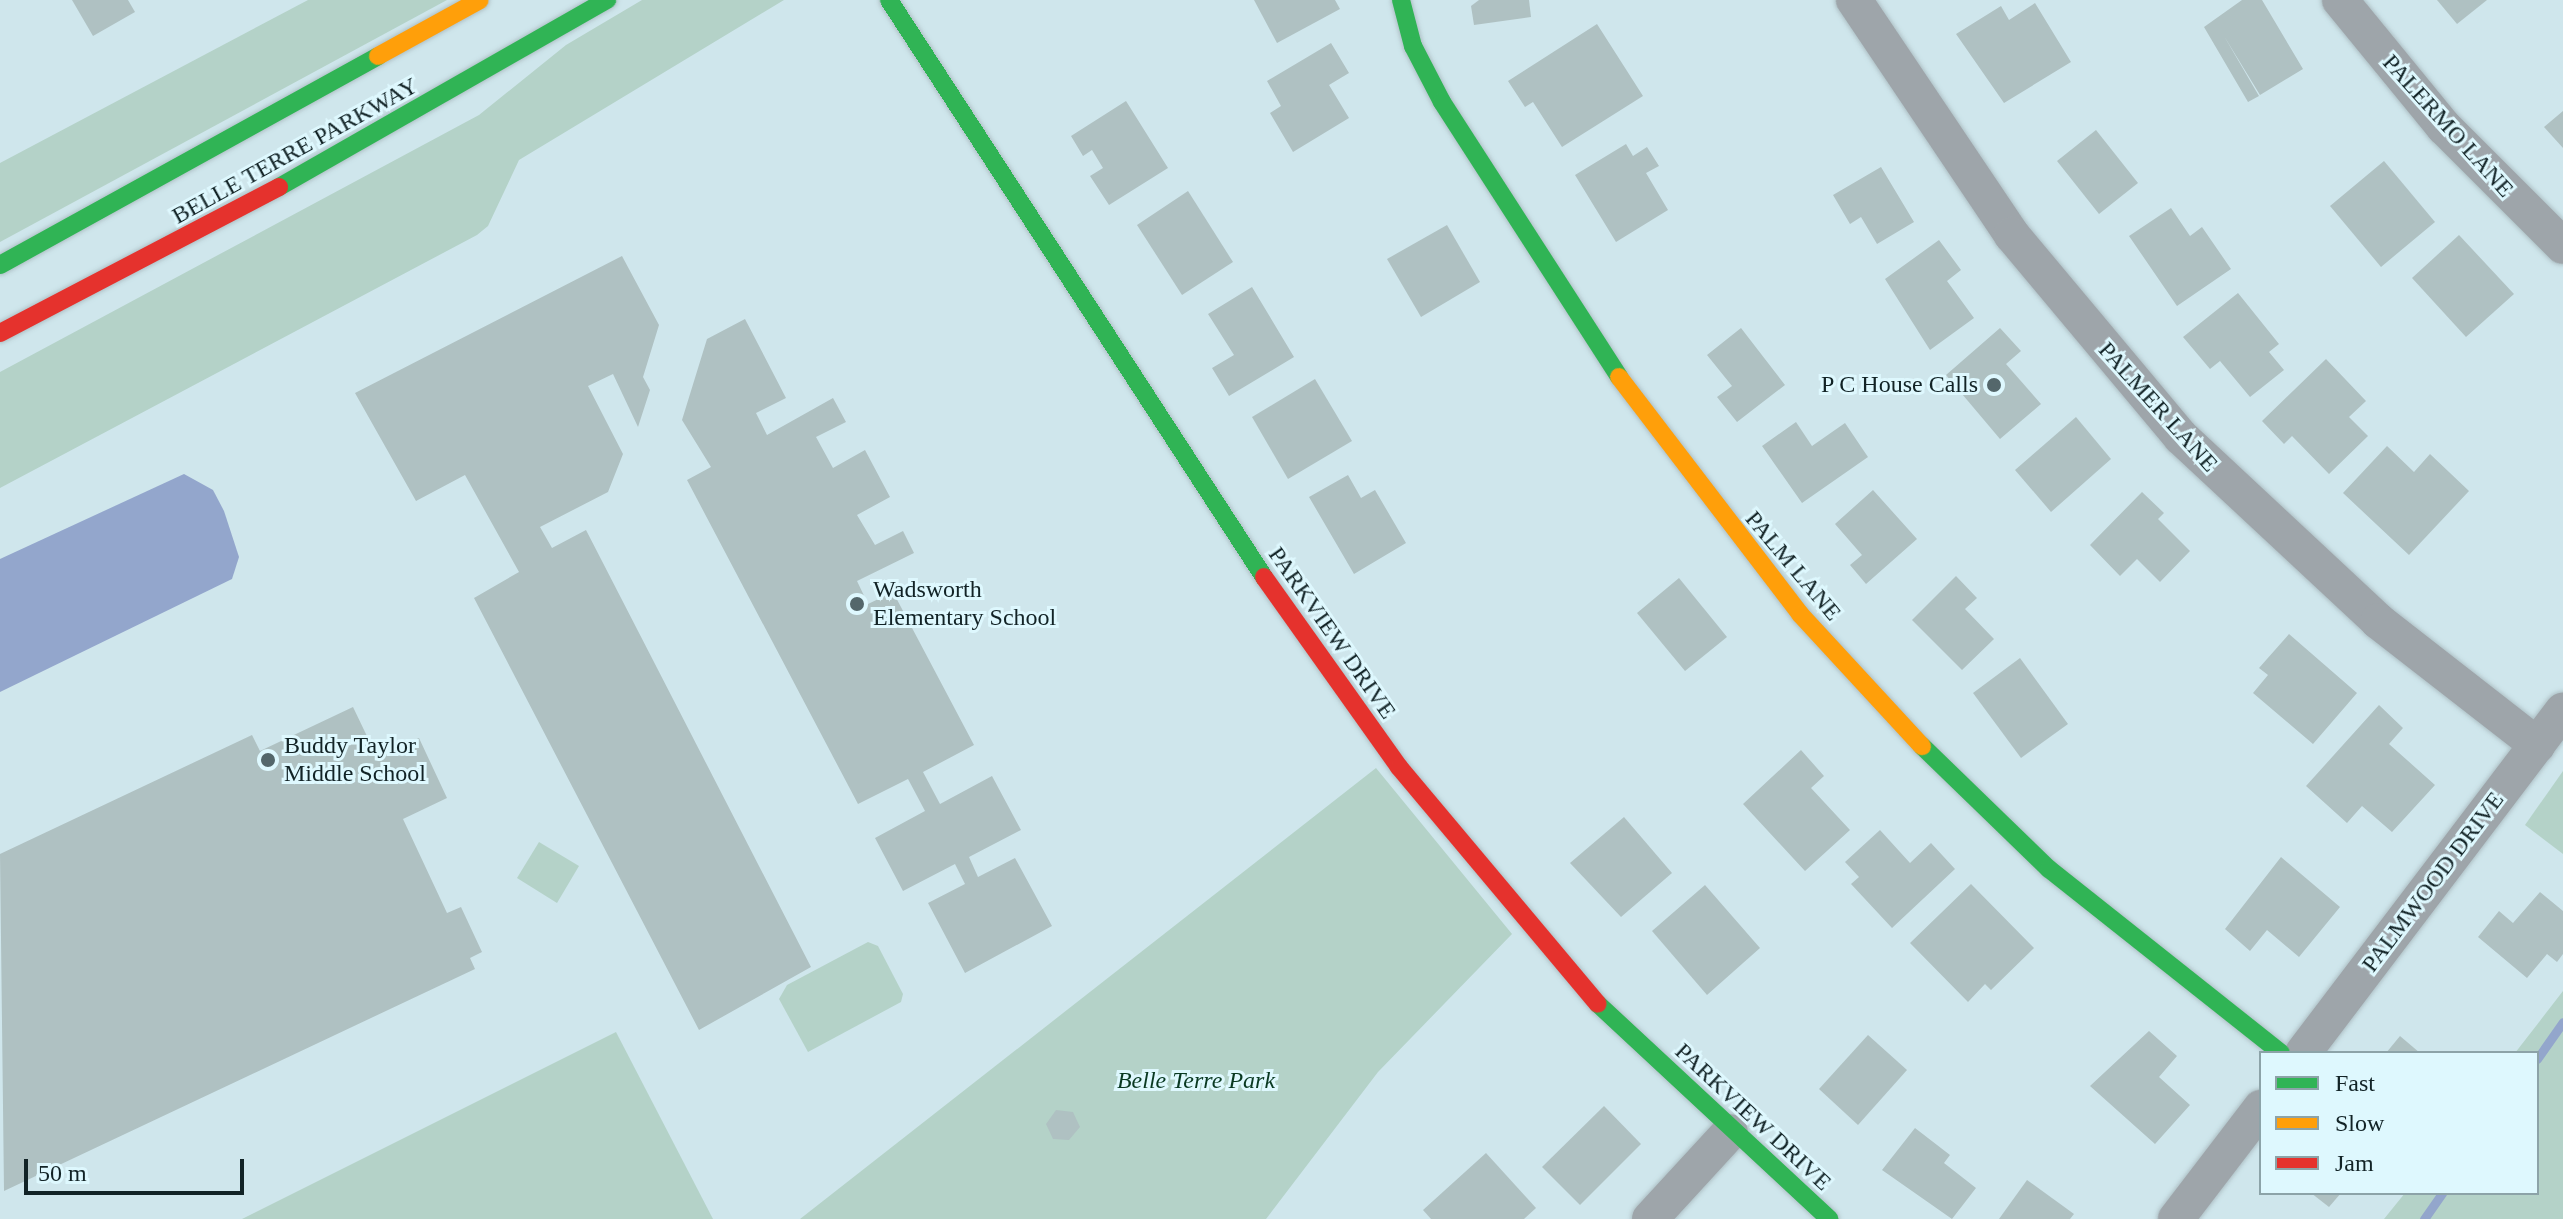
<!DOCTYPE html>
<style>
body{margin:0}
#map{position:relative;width:2563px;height:1219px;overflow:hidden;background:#cfe6ec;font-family:Georgia,serif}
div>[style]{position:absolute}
.green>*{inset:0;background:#b4d2c8}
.water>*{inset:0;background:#93a6cc}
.stream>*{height:9px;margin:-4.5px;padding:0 4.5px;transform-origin:4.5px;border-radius:4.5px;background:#93a6cc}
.building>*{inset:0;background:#afc1c2}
.roads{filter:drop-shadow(0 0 2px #afc1c6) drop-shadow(0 0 2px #afc1c6)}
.street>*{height:36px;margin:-18px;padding:0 18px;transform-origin:18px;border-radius:18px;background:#9ea5aa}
.fast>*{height:18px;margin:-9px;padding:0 9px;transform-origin:9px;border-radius:9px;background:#30b455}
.slow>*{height:18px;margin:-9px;padding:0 9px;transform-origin:9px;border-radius:9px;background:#ff9f0a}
.jam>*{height:18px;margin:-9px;padding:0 9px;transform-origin:9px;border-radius:9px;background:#e5322d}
.dots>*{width:22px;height:22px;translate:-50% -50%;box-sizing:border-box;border:4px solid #def8fe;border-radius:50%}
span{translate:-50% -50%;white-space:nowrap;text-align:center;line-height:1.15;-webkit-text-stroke:6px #def8fe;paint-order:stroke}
.street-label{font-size:24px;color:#122326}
.poi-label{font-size:24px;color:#122326}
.right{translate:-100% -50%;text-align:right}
.left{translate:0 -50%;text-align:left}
.park-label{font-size:24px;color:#093921;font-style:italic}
.legend{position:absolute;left:2259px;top:1051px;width:280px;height:144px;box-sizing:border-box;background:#def8fe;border:2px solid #8ca3a8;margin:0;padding:10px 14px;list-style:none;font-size:24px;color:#122326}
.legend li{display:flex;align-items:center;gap:16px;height:40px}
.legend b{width:40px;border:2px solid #8ca3a8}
.scale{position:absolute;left:24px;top:1159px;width:220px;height:36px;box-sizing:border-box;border:4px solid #122326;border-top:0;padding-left:10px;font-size:24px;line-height:28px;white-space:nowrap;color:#122326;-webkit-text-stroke:6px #def8fe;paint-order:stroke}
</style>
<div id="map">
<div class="green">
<i style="clip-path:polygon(308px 0,447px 0,0 242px,0 163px)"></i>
<i style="clip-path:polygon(642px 0,784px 0,519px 160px,488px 226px,477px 235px,0 488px,0 372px,479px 115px,566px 45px)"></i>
<i style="clip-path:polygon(1376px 768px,1512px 934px,1378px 1072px,1266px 1219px,800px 1219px)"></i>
<i style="clip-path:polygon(2563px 771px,2563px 854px,2525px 825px)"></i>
<i style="clip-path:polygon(539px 842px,579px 866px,557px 903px,517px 878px)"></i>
<i style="clip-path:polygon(868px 942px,878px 946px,903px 994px,901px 1002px,808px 1052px,779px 999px,787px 985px)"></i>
<i style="clip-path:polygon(2563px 991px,2563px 1219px,2384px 1219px,2405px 1193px,2537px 1193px,2537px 1053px,2515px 1053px)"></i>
<i style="clip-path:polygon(616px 1032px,713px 1219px,242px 1219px)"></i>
</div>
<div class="water">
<i style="clip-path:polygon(184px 474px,213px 490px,224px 511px,239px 557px,232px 579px,0 692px,0 559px)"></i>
</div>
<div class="stream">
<i style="left:2537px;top:1059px;width:45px;rotate:-54.9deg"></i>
<i style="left:2424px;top:1219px;width:32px;rotate:-55deg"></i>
</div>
<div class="building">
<i style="clip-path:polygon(72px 0,128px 0,135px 12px,93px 36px)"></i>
<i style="clip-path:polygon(1254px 0,1335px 0,1340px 9px,1277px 43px)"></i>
<i style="clip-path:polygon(1479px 0,1529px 0,1531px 17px,1474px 25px,1471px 6px)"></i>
<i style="clip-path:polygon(2242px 0,2262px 0,2303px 69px,2260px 95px,2224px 36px,2259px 96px,2248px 102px,2204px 27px)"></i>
<i style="clip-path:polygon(2437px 0,2487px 0,2457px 24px)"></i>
<i style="clip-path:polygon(2035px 3px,2071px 62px,2004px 103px,1956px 34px,2001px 6px,2009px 20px)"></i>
<i style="clip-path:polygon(1597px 24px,1643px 96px,1562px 147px,1533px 102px,1525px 107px,1508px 81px)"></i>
<i style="clip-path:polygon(1331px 43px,1349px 73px,1329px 85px,1349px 118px,1293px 152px,1270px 113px,1281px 106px,1267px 81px)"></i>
<i style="clip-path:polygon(1126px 101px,1168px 168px,1109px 205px,1090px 176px,1103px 168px,1092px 150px,1083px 156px,1071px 136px)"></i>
<i style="clip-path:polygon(2563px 111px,2563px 148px,2544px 127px)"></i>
<i style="clip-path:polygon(2096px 130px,2138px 183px,2099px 214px,2057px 161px)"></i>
<i style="clip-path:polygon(1626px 144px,1633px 156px,1647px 147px,1659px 166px,1646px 173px,1668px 210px,1616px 242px,1575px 175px)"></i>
<i style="clip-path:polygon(2384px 161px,2435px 222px,2381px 267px,2330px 206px)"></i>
<i style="clip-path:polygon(1881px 167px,1914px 222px,1877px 244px,1861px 217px,1850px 224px,1833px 195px)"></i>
<i style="clip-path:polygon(1188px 191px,1233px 262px,1182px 295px,1137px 225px)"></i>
<i style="clip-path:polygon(2171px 208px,2190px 236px,2202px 227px,2231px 269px,2177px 306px,2129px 236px)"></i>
<i style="clip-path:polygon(1447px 225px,1480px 282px,1421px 317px,1387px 259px)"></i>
<i style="clip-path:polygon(2459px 235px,2514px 294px,2466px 337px,2412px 278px)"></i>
<i style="clip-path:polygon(1939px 240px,1961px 270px,1947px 281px,1974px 318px,1930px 350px,1885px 279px)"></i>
<i style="clip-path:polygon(622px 256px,659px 325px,643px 377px,650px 390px,638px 427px,613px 374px,588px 386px,623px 454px,608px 492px,540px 527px,552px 548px,586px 530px,811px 967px,699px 1030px,474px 598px,519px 572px,465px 475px,416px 501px,355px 393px)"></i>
<i style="clip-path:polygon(1252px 287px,1294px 357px,1229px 396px,1212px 368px,1234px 355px,1208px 314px)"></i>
<i style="clip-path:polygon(2238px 293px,2279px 344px,2269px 352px,2284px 370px,2250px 397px,2220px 361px,2210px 369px,2183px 337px)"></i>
<i style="clip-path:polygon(745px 319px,786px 398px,756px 413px,767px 435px,833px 398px,846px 422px,816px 437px,833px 468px,865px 450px,890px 497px,857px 515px,875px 545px,903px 531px,914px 553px,857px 581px,868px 604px,893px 592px,974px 745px,923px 772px,940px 804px,992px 776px,1021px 830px,969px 857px,978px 877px,1015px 858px,1052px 926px,965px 973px,928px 903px,965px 884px,955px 864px,903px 891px,875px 838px,925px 811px,908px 779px,858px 804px,687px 480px,711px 467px,682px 420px,707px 339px)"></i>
<i style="clip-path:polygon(1741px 328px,1785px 385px,1737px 422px,1717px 397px,1732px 386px,1707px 355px)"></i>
<i style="clip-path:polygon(2000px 328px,2021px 351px,2006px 364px,2041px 404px,2000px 439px,1946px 375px)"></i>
<i style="clip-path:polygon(2326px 359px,2366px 401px,2349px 417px,2368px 436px,2329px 474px,2292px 436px,2284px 444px,2262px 421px)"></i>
<i style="clip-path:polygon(1315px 379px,1352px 441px,1288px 479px,1252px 417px)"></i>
<i style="clip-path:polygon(2076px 417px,2111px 459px,2051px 512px,2015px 470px)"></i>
<i style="clip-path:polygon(1796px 422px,1812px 446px,1845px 423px,1868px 457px,1802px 503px,1762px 446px)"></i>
<i style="clip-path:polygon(2387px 446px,2414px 472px,2430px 454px,2469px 491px,2409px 555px,2343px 493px)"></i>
<i style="clip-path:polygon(1348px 475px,1361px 498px,1375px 490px,1406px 543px,1354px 574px,1309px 497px)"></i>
<i style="clip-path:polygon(1873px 490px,1917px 539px,1866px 584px,1850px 565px,1862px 555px,1835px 524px)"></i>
<i style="clip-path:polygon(2142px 492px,2164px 513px,2158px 519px,2190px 551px,2160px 582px,2137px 559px,2120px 576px,2090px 545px)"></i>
<i style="clip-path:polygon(1956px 576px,1977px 598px,1965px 609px,1994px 639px,1962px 670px,1912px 620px)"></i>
<i style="clip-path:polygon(1679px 578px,1727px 637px,1685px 671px,1637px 613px)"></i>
<i style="clip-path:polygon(2289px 634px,2357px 693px,2313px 744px,2253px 693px,2268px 675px,2259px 668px)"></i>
<i style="clip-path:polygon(2020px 658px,2068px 724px,2021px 758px,1973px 693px)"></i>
<i style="clip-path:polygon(2379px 705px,2403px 728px,2389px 744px,2435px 785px,2392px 832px,2362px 806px,2347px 823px,2306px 786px)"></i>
<i style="clip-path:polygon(353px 707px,377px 757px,419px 738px,447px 798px,403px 819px,447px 913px,461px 907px,482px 952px,470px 958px,475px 969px,4px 1191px,0 854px,252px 735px,260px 751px)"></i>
<i style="clip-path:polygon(1801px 750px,1824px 776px,1811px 788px,1850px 830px,1805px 871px,1743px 804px)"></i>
<i style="clip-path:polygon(1624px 817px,1672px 873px,1621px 917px,1570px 863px)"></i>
<i style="clip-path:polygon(1880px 830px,1910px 863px,1931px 843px,1955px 869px,1892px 928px,1851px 884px,1859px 877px,1845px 862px)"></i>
<i style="clip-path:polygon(2281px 857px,2340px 907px,2299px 957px,2267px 930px,2250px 951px,2225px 929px)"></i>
<i style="clip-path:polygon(1971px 884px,2034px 948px,1991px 990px,1985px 984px,1968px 1002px,1910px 943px)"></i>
<i style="clip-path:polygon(1705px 885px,1760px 948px,1707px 995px,1652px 931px)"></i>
<i style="clip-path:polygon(2540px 892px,2563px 911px,2563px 954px,2557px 962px,2547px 954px,2527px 978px,2478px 937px,2499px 911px,2513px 923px)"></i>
<i style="clip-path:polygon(2149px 1031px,2177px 1056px,2159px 1077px,2190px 1105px,2155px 1144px,2090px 1086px)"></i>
<i style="clip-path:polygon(1868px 1035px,1907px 1070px,1858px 1125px,1819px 1089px)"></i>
<i style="clip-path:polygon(2400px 1036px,2420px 1053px,2386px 1053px)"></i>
<i style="clip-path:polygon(1604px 1106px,1641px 1144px,1580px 1205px,1542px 1167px)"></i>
<i style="clip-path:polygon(1056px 1110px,1073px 1112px,1080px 1127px,1069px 1140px,1053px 1139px,1046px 1124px)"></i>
<i style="clip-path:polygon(1915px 1128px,1950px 1155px,1944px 1163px,1976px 1188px,1952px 1219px,1882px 1170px)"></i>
<i style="clip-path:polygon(1486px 1153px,1536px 1208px,1524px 1219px,1431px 1219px,1423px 1210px)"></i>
<i style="clip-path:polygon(2027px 1180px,2074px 1214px,2070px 1219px,1999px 1219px)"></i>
<i style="clip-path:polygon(2311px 1193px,2341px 1193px,2329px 1207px)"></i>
</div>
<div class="roads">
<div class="street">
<i style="left:1854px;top:0;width:283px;rotate:56.1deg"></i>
<i style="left:2012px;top:235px;width:263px;rotate:50.1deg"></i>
<i style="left:2181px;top:437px;width:270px;rotate:43deg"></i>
<i style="left:2378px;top:621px;width:202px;rotate:37.9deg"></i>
<i style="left:2340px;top:0;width:164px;rotate:50.7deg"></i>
<i style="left:2444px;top:127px;width:168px;rotate:45deg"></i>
<i style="left:2303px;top:1053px;width:430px;rotate:-52.8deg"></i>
<i style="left:1650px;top:1219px;width:118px;rotate:-47.4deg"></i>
<i style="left:2176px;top:1219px;width:140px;rotate:-52.6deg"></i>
</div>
<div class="fast">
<i style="left:889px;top:0;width:688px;rotate:56.98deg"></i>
<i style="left:1401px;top:0;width:48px;rotate:75.4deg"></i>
<i style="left:1413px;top:46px;width:63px;rotate:62.6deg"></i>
<i style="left:1442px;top:102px;width:327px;rotate:57.2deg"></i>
<i style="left:279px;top:187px;width:378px;rotate:-29.7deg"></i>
<i style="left:0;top:265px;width:432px;rotate:-28.9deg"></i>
<i style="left:1922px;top:746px;width:177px;rotate:44.1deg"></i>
<i style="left:2049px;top:869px;width:296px;rotate:38.4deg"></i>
<i style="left:1598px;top:1004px;width:316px;rotate:42.9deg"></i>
</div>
<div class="slow">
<i style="left:378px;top:56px;width:116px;rotate:-28.8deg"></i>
<i style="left:1619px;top:377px;width:298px;rotate:52.6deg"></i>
<i style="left:1800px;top:614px;width:180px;rotate:47.3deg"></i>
</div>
<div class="jam">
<i style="left:0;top:333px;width:315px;rotate:-27.6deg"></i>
<i style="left:1264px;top:577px;width:233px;rotate:54.6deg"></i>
<i style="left:1399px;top:767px;width:309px;rotate:50deg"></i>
</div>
</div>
<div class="dots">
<i style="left:1994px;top:385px;background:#54676b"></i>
<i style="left:857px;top:604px;background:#54676b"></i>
<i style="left:268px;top:760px;background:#54676b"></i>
</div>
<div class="street-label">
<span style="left:2448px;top:126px;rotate:48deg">PALERMO LANE</span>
<span style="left:295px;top:151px;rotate:-29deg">BELLE TERRE PARKWAY</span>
<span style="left:2158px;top:407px;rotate:48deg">PALMER LANE</span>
<span style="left:1793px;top:566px;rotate:50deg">PALM LANE</span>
<span style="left:1332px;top:633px;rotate:55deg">PARKVIEW DRIVE</span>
<span style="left:2433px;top:882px;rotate:-53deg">PALMWOOD DRIVE</span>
<span style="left:1753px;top:1117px;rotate:43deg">PARKVIEW DRIVE</span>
</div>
<div class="poi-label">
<span class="right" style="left:1978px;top:385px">P C House Calls</span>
<span class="left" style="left:873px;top:604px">Wadsworth<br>Elementary School</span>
<span class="left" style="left:284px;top:760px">Buddy Taylor<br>Middle School</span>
</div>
<div class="park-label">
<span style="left:1196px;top:1081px">Belle Terre Park</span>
</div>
<ul class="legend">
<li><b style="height:10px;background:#30b455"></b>Fast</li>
<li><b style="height:10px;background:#ff9f0a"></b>Slow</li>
<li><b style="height:10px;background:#e5322d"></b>Jam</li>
</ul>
<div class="scale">50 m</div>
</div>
